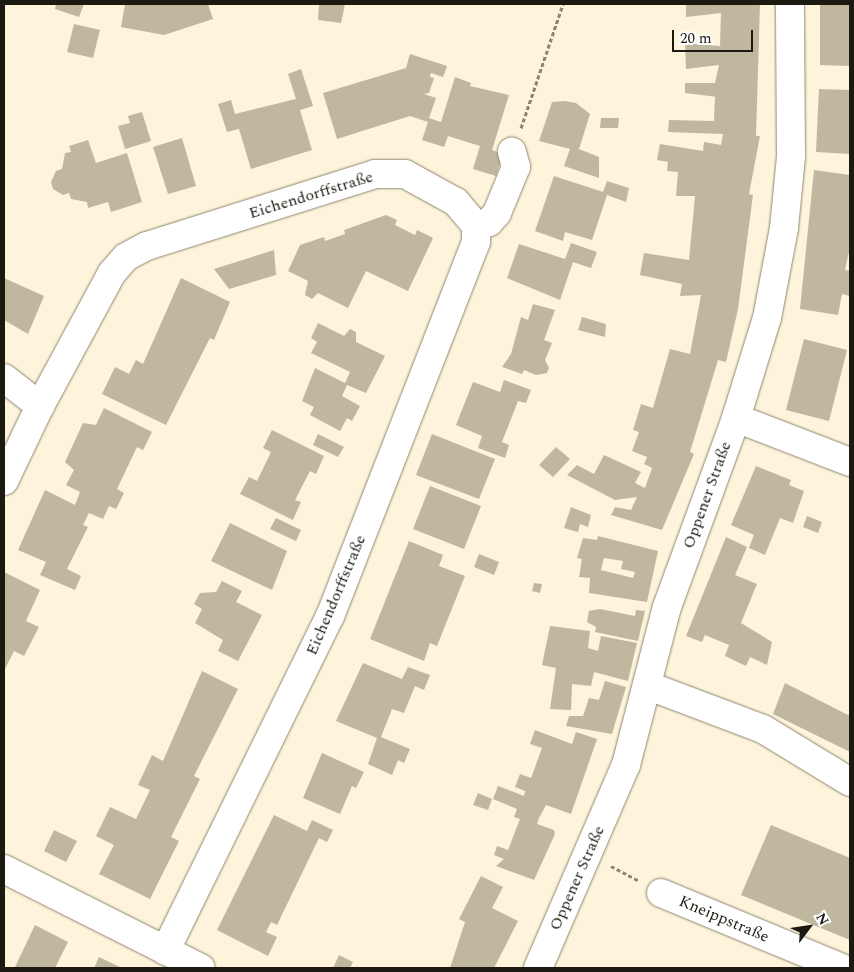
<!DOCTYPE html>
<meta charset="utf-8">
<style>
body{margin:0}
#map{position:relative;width:854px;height:972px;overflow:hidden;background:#fdf4db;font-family:Spectral,serif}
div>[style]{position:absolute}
.building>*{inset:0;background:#c0b79f}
.path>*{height:3px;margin-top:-1.5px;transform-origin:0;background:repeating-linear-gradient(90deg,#8a8473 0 4px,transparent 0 6.5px)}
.roads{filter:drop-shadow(0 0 1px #8e856f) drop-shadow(0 0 1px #8e856f)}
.minor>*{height:28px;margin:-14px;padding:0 14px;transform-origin:14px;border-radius:14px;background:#fff}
span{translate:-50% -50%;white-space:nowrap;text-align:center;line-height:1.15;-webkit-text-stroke:5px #fff;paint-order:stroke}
.street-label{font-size:16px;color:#1c1910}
.frame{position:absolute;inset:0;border:5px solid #1c1910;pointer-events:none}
.north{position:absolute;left:784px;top:902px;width:50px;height:50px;-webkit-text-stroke:4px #fff;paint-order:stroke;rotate:59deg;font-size:14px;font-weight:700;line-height:20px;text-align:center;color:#1c1910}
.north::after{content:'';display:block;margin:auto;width:18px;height:22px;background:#1c1910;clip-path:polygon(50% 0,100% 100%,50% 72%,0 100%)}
.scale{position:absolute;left:672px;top:30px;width:81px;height:22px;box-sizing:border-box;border:2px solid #1c1910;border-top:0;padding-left:6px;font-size:15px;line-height:18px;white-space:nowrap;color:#1c1910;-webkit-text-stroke:4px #fff;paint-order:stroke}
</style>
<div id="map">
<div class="building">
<i style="clip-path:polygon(56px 4px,84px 4px,79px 17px,55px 9px)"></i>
<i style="clip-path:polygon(125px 4px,208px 4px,213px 19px,164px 35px,121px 27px)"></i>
<i style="clip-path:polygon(319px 4px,345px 4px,341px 23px,318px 20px)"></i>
<i style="clip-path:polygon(760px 4px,756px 136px,760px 136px,749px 194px,753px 195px,738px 309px,726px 362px,718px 360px,690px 452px,694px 454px,662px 530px,611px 515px,615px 507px,631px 510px,637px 497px,615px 500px,567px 475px,577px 465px,594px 474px,604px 455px,641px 472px,635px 483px,645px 488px,652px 468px,644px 464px,647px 457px,632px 451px,639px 432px,633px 430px,641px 404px,653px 408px,670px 349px,690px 354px,701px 295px,680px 296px,682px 284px,640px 275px,644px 253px,689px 260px,695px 196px,676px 196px,678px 172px,667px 171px,668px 162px,657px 160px,660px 144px,703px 151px,704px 142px,721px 145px,723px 134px,668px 132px,669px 120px,714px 121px,715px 96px,718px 97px,685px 93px,685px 83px,715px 83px,719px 65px,686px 69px,685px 43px,720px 46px,721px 13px,686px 17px,686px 5px)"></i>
<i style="clip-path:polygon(820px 4px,850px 4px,850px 66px,820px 65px)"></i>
<i style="clip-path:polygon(74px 24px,100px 30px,93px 58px,67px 52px)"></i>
<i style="clip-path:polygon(410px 54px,447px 66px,443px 77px,431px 73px,430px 77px,434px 78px,429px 93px,424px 94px,436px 98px,429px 118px,441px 122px,455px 77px,471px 83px,470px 86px,509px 95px,492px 150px,503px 154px,496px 176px,473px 169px,480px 146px,448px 136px,444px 147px,422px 140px,428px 122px,410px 116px,337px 139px,323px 93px,406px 68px)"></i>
<i style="clip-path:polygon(301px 69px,313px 106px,300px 110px,312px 150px,251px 169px,239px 129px,227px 132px,218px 104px,231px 100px,235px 114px,296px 99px,288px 74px)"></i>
<i style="clip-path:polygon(819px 89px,850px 90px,850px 154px,816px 152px)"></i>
<i style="clip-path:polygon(565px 101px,576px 103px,590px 114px,579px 149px,599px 157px,599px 178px,564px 166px,570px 149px,539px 141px,552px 102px)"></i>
<i style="clip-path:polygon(142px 112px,151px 141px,125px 149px,118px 126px,130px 123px,128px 116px)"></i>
<i style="clip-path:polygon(601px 118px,619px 118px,618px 128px,600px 128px)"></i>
<i style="clip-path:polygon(182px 138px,196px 186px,168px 194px,153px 147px)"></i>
<i style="clip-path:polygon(88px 140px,96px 163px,127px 153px,142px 202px,111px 212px,108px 202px,88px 208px,87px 202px,71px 199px,69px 193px,63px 195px,53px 189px,51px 182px,56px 171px,62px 169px,65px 153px,71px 152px,69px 146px)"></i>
<i style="clip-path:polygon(814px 170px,850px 175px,849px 252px,845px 270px,850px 271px,850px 296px,842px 294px,838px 315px,800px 309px)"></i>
<i style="clip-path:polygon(554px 176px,603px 192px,607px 181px,629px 188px,626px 202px,607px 195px,592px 240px,565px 232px,563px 241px,535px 231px)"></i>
<i style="clip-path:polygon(386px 215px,397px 220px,395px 225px,415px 235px,417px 230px,433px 238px,408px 291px,366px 271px,348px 308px,318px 293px,312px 299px,305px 295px,308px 281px,288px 271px,300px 245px,324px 237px,325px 241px,345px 234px,344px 230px)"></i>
<i style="clip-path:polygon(571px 243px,597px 252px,591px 268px,573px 262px,560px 300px,507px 278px,519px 244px,565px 259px)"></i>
<i style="clip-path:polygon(274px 250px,276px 275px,229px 289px,214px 269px)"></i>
<i style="clip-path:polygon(4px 278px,44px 296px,28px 334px,4px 320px)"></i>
<i style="clip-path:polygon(181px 278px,230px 302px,214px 340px,210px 338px,166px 425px,102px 394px,115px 367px,129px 374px,136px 360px,143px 364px)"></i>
<i style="clip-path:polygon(533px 304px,555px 310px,544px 340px,552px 343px,545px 360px,549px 368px,547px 373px,536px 375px,524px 370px,522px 374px,502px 367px,511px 354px,521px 317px,528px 320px)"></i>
<i style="clip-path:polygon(582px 317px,606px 324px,605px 337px,578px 330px)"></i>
<i style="clip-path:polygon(318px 323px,344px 336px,350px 329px,356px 332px,356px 342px,385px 356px,366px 393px,347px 385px,342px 396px,360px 406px,352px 421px,347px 418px,340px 431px,310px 415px,314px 407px,302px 401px,315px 368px,345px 383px,350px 372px,311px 353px,317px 342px,311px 338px)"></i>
<i style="clip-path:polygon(804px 339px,847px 350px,829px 421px,786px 410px)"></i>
<i style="clip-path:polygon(504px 380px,531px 390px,526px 403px,518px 401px,502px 442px,509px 445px,505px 458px,478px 448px,482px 436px,456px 425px,473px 382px,500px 392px)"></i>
<i style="clip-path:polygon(104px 408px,152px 432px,143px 450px,137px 447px,117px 489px,124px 493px,116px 509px,109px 506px,103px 519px,89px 513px,83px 525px,88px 527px,67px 569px,81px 576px,75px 590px,40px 575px,46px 562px,18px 550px,45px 490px,75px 505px,80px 492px,66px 485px,74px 470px,65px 462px,83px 423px,96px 425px)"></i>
<i style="clip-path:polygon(272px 430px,324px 456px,316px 474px,310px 471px,295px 500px,301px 502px,293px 520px,240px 494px,249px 477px,257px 481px,271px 452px,263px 448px)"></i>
<i style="clip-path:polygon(318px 434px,344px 447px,338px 457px,313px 445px)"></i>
<i style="clip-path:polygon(432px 434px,495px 459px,479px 499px,416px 475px)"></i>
<i style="clip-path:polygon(556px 447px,570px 459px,553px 477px,539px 465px)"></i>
<i style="clip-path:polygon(756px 466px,791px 480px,789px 485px,804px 491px,793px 523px,780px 518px,765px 555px,749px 548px,754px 535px,731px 525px)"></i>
<i style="clip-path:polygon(430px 486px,481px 506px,464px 549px,413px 529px)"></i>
<i style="clip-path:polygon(571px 507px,591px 515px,588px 527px,580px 524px,578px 532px,564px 528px)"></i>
<i style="clip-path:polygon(807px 516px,822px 522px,818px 533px,803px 527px)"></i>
<i style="clip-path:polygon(276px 518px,301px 530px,296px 541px,270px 529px)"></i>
<i style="clip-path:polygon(230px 523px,287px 551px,272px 590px,211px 561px)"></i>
<i style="clip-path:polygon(evenodd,598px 536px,658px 551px,647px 602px,589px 593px,590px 578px,579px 577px,582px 559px,577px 558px,583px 538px,597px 540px,598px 536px,604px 558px,623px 561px,621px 569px,635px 572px,633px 578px,601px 570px,604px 558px)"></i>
<i style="clip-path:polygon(726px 537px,747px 547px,735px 575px,757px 584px,741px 623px,772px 642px,767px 665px,750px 657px,746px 666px,725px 656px,729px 645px,705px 635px,702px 642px,686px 636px)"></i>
<i style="clip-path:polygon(409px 541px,443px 555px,439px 566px,465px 576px,437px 646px,430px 643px,424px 661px,370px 639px)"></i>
<i style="clip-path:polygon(479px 554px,499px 562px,494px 575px,474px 567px)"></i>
<i style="clip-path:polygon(4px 572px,40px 590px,26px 621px,39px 627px,24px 656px,14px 651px,4px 671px)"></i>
<i style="clip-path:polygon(222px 581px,242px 591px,236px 602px,262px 615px,238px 661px,218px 651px,223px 640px,195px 623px,202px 609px,194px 604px,200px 593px,216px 592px)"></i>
<i style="clip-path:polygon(534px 583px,542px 584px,540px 593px,532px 591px)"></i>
<i style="clip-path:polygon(600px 609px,635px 616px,636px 610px,645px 611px,638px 641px,595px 632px,596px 627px,587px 622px,589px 611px)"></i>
<i style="clip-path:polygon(550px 626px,590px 631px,588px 648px,598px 651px,601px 636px,637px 643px,628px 681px,594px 672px,591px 686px,572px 684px,571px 710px,550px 709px,556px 668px,542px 665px)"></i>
<i style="clip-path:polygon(363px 663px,402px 679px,408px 667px,430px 675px,424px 690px,415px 686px,404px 713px,392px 709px,381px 737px,410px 749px,404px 763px,398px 760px,392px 775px,368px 764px,377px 738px,336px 721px)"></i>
<i style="clip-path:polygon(202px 671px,238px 689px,194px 776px,200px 779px,171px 837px,179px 841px,150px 899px,99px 874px,114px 845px,96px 836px,110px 807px,136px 819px,150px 790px,138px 785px,152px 755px,163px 761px)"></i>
<i style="clip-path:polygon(605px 681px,626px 687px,612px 734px,566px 726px,569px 716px,583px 716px,589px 698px,599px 700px)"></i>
<i style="clip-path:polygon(785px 683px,850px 716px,850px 752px,773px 714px)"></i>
<i style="clip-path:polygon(535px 730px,572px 744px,576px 732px,597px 739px,571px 814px,546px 805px,539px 818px,537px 824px,554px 830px,555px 834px,534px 880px,496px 866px,504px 859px,494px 855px,497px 846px,508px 850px,520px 819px,514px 817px,517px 809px,493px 799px,498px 786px,524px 796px,525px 791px,515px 787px,520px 774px,531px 778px,542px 748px,530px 744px)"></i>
<i style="clip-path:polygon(322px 753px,364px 772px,356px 788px,352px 786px,340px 814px,303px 798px)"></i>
<i style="clip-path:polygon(478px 793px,492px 799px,488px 810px,473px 805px)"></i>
<i style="clip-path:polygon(274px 815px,307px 831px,312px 820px,333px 830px,327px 842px,319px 838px,277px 925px,271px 922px,266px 932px,277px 937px,268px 956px,217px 930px)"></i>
<i style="clip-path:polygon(771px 825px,850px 858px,850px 940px,741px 895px)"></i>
<i style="clip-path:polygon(54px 830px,77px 841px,66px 862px,44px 851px)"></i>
<i style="clip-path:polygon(481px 876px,503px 887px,492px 908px,518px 921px,494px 968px,450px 968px,465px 922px,459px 919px)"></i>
<i style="clip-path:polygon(35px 925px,68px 942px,55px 968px,15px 967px)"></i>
<i style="clip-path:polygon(339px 955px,353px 962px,350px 968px,333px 968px)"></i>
<i style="clip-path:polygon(99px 957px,122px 968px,94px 968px)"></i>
</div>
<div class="path">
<i style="left:521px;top:128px;width:131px;rotate:-71.3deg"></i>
<i style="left:611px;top:866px;width:32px;rotate:28deg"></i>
</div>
<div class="roads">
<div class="minor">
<i style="left:476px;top:226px;width:14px;rotate:-17deg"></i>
<i style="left:489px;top:222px;width:12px;rotate:-48deg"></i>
<i style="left:497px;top:213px;width:50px;rotate:-67.6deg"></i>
<i style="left:516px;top:167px;width:16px;rotate:-105deg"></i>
<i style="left:4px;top:378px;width:46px;rotate:37.9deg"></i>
<i style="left:40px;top:406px;width:83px;rotate:115.6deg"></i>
<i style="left:40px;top:406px;width:151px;rotate:-61.6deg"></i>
<i style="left:112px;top:273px;width:21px;rotate:-49deg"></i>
<i style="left:126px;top:257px;width:24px;rotate:-28deg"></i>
<i style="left:147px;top:246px;width:239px;rotate:-17.5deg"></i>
<i style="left:375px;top:174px;width:30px"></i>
<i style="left:405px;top:174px;width:58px;rotate:28.8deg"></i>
<i style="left:456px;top:202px;width:31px;rotate:50deg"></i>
<i style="left:476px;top:226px;width:16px;rotate:90deg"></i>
<i style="left:476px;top:242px;width:401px;rotate:111.3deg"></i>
<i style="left:330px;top:616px;width:373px;rotate:116.2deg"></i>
<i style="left:736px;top:418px;width:122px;rotate:21.1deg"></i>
<i style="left:649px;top:686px;width:122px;rotate:20.7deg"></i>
<i style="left:763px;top:729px;width:102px;rotate:31.3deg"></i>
<i style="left:4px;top:869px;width:220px;rotate:26.7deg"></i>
<i style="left:661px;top:893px;width:196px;rotate:22.5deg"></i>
<i style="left:538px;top:968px;width:221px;rotate:-66.6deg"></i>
<i style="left:626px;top:765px;width:163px;rotate:-75.5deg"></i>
<i style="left:667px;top:607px;width:201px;rotate:-69.9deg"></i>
<i style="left:736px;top:418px;width:105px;rotate:-72.8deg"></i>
<i style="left:767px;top:318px;width:92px;rotate:-79.3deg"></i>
<i style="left:784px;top:228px;width:72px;rotate:-84.4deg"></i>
<i style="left:791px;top:156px;width:152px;rotate:-90.4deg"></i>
</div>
</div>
<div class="street-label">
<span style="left:311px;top:195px;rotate:-17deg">Eichendorffstraße</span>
<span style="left:707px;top:495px;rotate:-70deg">Oppener Straße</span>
<span style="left:336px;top:595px;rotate:-67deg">Eichendorffstraße</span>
<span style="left:577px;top:878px;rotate:-66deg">Oppener Straße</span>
<span style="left:724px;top:919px;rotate:23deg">Kneippstraße</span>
</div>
<div class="frame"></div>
<div class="north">N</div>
<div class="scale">20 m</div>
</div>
